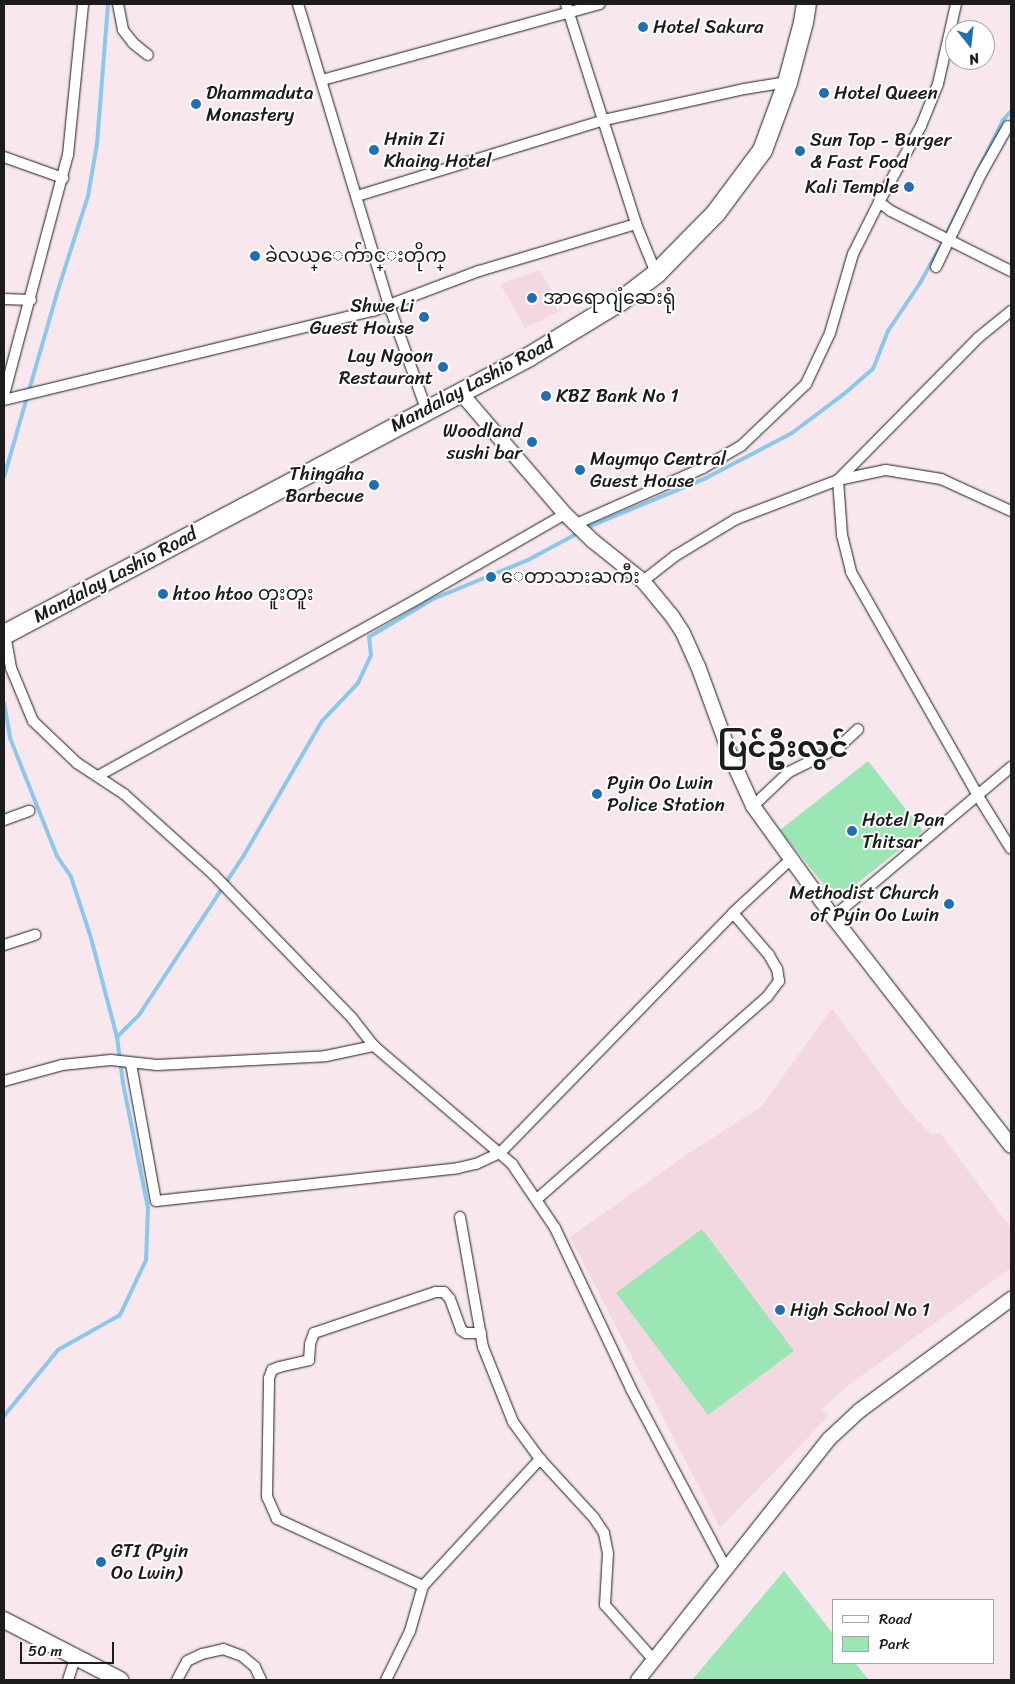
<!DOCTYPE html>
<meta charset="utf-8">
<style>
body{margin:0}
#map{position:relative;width:1015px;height:1684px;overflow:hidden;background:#f8e8ee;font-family:Sriracha,"Noto Sans Myanmar",sans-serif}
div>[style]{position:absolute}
.built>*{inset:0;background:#f3d8e2}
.green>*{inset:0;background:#9ce5b4}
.stream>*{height:4px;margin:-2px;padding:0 2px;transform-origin:2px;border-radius:2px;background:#8bc8eb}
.roads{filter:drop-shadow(0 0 1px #1c1c1c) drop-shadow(0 0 1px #1c1c1c)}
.street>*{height:10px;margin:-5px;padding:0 5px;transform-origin:5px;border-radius:5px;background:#fff}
.secondary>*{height:14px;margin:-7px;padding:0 7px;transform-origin:7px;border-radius:7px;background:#fff}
.primary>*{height:16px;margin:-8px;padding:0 8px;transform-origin:8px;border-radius:8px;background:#fff}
.highway>*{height:19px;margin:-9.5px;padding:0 9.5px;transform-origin:9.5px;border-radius:9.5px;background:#fff}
.dots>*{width:14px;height:14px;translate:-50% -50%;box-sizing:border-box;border:2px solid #fff;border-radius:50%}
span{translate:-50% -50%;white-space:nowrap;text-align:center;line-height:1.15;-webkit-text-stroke:4px #fff;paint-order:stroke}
.poi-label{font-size:19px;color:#1c1c1c}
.left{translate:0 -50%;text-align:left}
.right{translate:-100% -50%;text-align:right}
.street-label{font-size:19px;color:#1c1c1c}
.town-label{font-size:29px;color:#1c1c1c;font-weight:700}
.frame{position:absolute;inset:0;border:5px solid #1c1c1c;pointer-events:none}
.legend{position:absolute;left:832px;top:1599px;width:162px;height:65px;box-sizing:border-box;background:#fff;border:1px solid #a4a4a4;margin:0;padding:6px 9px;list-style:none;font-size:15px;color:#1c1c1c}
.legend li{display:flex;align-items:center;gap:10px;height:25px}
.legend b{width:25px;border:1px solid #a4a4a4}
.north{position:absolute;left:945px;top:20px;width:50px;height:50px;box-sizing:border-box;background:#fff;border:1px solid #a4a4a4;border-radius:50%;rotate:164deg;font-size:14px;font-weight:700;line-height:20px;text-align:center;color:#1c1c1c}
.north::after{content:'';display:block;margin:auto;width:18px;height:22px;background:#1f6fb2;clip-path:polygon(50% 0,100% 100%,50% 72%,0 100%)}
.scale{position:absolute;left:20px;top:1642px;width:94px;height:22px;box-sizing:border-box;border:2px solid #1c1c1c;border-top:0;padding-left:6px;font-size:15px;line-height:18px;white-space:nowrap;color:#1c1c1c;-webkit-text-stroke:4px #fff;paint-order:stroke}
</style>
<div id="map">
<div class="built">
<i style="clip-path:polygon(540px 270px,562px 310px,525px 328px,500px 284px)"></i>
<i style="clip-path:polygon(832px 1008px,905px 1107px,931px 1134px,940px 1133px,1011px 1228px,1011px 1268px,849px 1385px,822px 1409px,829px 1416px,720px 1528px,570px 1237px,689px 1153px,761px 1107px)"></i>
</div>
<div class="green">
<i style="clip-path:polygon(868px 761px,923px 831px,836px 900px,780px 830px)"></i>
<i style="clip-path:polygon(702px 1229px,794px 1351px,708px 1415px,616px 1293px)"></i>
<i style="clip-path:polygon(784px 1571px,834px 1635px,834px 1663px,855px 1663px,869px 1680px,692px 1680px)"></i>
</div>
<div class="stream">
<i style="left:948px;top:231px;width:124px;rotate:-63.6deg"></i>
<i style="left:1003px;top:120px;width:12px;rotate:-48deg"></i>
<i style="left:4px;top:477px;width:191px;rotate:-73.9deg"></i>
<i style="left:57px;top:293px;width:102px;rotate:-72.3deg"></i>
<i style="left:88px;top:196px;width:53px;rotate:-80.2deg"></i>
<i style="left:97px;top:144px;width:140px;rotate:-85.5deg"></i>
<i style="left:586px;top:528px;width:130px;rotate:-22.6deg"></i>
<i style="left:706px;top:478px;width:97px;rotate:-27.6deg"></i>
<i style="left:792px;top:433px;width:65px;rotate:-36.9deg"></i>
<i style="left:844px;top:394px;width:38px;rotate:-41deg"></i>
<i style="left:873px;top:369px;width:41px;rotate:-68.5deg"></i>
<i style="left:888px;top:331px;width:58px;rotate:-56.3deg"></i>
<i style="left:920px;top:283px;width:41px;rotate:-60.9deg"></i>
<i style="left:4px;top:703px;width:36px;rotate:80deg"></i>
<i style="left:10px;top:738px;width:127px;rotate:68.3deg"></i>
<i style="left:57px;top:856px;width:25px;rotate:56deg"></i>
<i style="left:71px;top:877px;width:64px;rotate:71.8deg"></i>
<i style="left:91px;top:938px;width:102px;rotate:75.3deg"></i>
<i style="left:117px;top:1037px;width:46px;rotate:82.6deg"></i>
<i style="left:123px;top:1083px;width:127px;rotate:78.7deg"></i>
<i style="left:148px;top:1208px;width:52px;rotate:92.2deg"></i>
<i style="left:146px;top:1260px;width:61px;rotate:115.3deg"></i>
<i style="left:120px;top:1315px;width:71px;rotate:150.6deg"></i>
<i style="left:58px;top:1350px;width:85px;rotate:129.3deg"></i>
<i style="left:117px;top:1037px;width:31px;rotate:-45deg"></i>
<i style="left:139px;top:1015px;width:191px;rotate:-56.7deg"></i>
<i style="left:244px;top:855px;width:155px;rotate:-59.8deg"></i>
<i style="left:322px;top:721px;width:52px;rotate:-46.5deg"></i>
<i style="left:358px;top:683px;width:31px;rotate:-65deg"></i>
<i style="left:371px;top:655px;width:18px;rotate:-96deg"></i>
<i style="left:369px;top:637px;width:74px;rotate:-30.7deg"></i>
<i style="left:433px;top:599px;width:103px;rotate:-22.3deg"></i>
<i style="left:528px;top:560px;width:59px;rotate:-28.3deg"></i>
</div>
<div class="roads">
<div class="street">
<i style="left:118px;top:4px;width:26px;rotate:79deg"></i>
<i style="left:123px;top:30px;width:16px;rotate:52deg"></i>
<i style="left:133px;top:43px;width:19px;rotate:39deg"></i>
<i style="left:298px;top:4px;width:314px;rotate:73.2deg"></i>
<i style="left:389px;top:305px;width:110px;rotate:70.4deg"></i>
<i style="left:566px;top:4px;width:231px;rotate:72.3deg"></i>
<i style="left:636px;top:224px;width:53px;rotate:67.8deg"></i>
<i style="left:322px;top:80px;width:288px;rotate:-15.3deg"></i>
<i style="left:4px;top:157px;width:63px;rotate:19.6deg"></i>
<i style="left:357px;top:196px;width:258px;rotate:-17.1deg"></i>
<i style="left:604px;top:120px;width:143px;rotate:-12.5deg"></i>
<i style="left:744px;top:89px;width:44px;rotate:-9.2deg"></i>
<i style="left:879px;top:202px;width:15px;rotate:37deg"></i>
<i style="left:891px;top:211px;width:134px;rotate:26.6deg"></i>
<i style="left:936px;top:267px;width:103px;rotate:-64.2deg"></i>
<i style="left:981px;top:174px;width:55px;rotate:-60.6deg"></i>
<i style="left:4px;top:299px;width:27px;rotate:2deg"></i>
<i style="left:1011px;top:311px;width:43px;rotate:140.7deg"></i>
<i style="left:978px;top:338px;width:199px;rotate:134.6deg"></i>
<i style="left:838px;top:480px;width:55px;rotate:85.8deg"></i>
<i style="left:842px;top:535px;width:38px;rotate:76deg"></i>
<i style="left:851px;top:572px;width:257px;rotate:60.4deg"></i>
<i style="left:978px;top:796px;width:62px;rotate:58.1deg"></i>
<i style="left:4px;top:395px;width:248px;rotate:-75.1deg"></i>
<i style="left:68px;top:155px;width:152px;rotate:-84.3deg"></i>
<i style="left:4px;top:400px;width:380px;rotate:-13.6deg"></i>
<i style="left:373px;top:311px;width:113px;rotate:-20.7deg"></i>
<i style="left:479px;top:271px;width:164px;rotate:-16.7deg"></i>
<i style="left:576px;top:524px;width:139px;rotate:-23.8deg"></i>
<i style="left:703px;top:468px;width:44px;rotate:-30.1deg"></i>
<i style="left:741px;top:446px;width:90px;rotate:-43.6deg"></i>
<i style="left:806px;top:384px;width:56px;rotate:-64.8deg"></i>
<i style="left:830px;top:333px;width:82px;rotate:-73.8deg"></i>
<i style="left:853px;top:254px;width:58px;rotate:-63.4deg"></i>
<i style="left:879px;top:202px;width:87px;rotate:-61.1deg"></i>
<i style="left:921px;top:126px;width:45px;rotate:-68deg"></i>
<i style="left:938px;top:84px;width:82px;rotate:-77.3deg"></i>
<i style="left:643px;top:581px;width:41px;rotate:-38deg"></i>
<i style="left:675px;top:556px;width:71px;rotate:-31.2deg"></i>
<i style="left:736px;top:519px;width:109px;rotate:-20.9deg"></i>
<i style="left:838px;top:480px;width:49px;rotate:-11.8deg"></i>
<i style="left:886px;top:470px;width:56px;rotate:9.3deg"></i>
<i style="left:941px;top:479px;width:77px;rotate:24.6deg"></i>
<i style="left:5px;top:634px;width:35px;rotate:80deg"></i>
<i style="left:11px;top:668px;width:57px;rotate:67.5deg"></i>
<i style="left:33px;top:721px;width:61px;rotate:43.7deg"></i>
<i style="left:77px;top:763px;width:56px;rotate:33.4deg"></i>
<i style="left:124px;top:794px;width:120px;rotate:42deg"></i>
<i style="left:213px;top:874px;width:200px;rotate:46deg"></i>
<i style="left:352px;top:1018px;width:36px;rotate:52deg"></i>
<i style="left:374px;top:1046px;width:182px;rotate:40.5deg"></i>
<i style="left:512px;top:1164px;width:77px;rotate:56.1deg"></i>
<i style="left:555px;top:1228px;width:178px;rotate:64.7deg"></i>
<i style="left:631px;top:1389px;width:205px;rotate:62.1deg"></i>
<i style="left:98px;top:776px;width:367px;rotate:-29deg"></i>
<i style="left:419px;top:598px;width:168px;rotate:-29.9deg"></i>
<i style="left:753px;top:806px;width:50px;rotate:-43.4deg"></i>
<i style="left:789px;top:772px;width:56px;rotate:-26.6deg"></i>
<i style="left:839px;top:747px;width:26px;rotate:-43deg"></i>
<i style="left:4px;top:820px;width:27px;rotate:-20deg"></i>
<i style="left:833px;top:917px;width:233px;rotate:-40.1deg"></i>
<i style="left:4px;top:945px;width:33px;rotate:-18deg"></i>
<i style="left:131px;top:1064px;width:139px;rotate:79.7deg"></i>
<i style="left:156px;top:1201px;width:304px;rotate:-6.2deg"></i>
<i style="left:458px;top:1168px;width:18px;rotate:-13deg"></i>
<i style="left:476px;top:1164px;width:26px;rotate:-25deg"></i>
<i style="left:500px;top:1153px;width:334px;rotate:-45.8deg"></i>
<i style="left:733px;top:913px;width:78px;rotate:-42.9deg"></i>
<i style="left:4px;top:1081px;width:60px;rotate:-15.4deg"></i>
<i style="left:62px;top:1065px;width:49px;rotate:-5.8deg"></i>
<i style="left:111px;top:1060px;width:46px;rotate:6.2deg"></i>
<i style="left:157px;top:1065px;width:169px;rotate:-3deg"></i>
<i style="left:326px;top:1056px;width:49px;rotate:-11.8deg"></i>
<i style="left:537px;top:1199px;width:306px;rotate:-41.3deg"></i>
<i style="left:767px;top:997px;width:20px;rotate:-53deg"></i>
<i style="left:779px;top:981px;width:12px;rotate:-99deg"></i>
<i style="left:777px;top:969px;width:16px;rotate:-120deg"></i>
<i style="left:769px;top:955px;width:55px;rotate:-130.6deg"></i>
<i style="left:460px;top:1217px;width:132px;rotate:80deg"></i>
<i style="left:483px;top:1347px;width:81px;rotate:68.2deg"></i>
<i style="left:513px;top:1422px;width:46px;rotate:53.9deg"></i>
<i style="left:540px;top:1459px;width:80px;rotate:47.5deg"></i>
<i style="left:594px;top:1518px;width:18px;rotate:56deg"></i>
<i style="left:604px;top:1533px;width:20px;rotate:79deg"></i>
<i style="left:608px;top:1553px;width:52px;rotate:93.3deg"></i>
<i style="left:605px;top:1605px;width:72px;rotate:48.4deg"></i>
<i style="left:423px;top:1586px;width:161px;rotate:-155.3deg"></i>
<i style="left:277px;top:1519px;width:24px;rotate:-114deg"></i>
<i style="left:267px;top:1497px;width:119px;rotate:-89deg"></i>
<i style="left:269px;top:1378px;width:9px;rotate:-69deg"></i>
<i style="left:272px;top:1370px;width:8px;rotate:-23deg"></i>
<i style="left:279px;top:1367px;width:31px;rotate:-13deg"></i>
<i style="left:309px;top:1360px;width:16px;rotate:-86deg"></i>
<i style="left:310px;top:1344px;width:12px;rotate:-70deg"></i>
<i style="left:314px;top:1333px;width:129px;rotate:-18.6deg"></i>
<i style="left:436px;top:1292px;width:8px"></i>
<i style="left:444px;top:1292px;width:9px;rotate:49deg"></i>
<i style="left:450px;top:1299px;width:33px;rotate:70deg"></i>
<i style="left:461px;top:1330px;width:6px;rotate:31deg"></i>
<i style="left:466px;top:1333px;width:15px"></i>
<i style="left:68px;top:1680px;width:25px;rotate:-72deg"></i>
<i style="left:177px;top:1680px;width:21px;rotate:-62deg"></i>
<i style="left:187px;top:1661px;width:17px;rotate:-25deg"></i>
<i style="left:202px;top:1654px;width:22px;rotate:-13deg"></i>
<i style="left:223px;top:1649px;width:20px;rotate:20deg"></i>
<i style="left:242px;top:1656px;width:17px;rotate:40deg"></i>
<i style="left:255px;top:1667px;width:14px;rotate:65deg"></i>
<i style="left:386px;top:1680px;width:55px;rotate:-63.9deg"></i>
<i style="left:410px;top:1631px;width:47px;rotate:-73.9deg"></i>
<i style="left:423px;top:1586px;width:173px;rotate:-47.3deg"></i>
</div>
<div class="secondary">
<i style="left:460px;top:392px;width:161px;rotate:49.3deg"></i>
<i style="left:565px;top:514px;width:39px;rotate:44deg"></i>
<i style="left:593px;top:541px;width:64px;rotate:38.7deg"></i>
<i style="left:643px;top:581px;width:45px;rotate:50.4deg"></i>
<i style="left:672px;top:616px;width:20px;rotate:57deg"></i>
<i style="left:683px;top:633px;width:36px;rotate:66deg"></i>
<i style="left:698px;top:666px;width:102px;rotate:70deg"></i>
<i style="left:733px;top:762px;width:48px;rotate:65.6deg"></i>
<i style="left:753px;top:806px;width:137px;rotate:54.2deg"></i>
<i style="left:833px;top:917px;width:290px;rotate:52.1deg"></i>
<i style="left:638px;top:1680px;width:308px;rotate:-51.6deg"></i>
<i style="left:829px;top:1439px;width:41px;rotate:-43deg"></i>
<i style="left:859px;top:1411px;width:189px;rotate:-36.4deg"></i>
</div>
<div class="primary">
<i style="left:4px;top:1620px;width:131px;rotate:27.3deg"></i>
</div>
<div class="highway">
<i style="left:4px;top:634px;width:594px;rotate:-27.9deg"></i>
<i style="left:529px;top:356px;width:108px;rotate:-31.3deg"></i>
<i style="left:621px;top:300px;width:44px;rotate:-37.6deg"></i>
<i style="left:656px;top:273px;width:84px;rotate:-45.5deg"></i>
<i style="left:715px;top:213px;width:79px;rotate:-53.3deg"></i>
<i style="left:762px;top:150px;width:72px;rotate:-69.8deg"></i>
<i style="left:787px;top:82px;width:62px;rotate:-75.1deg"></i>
<i style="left:803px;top:22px;width:18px;rotate:-81deg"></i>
</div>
</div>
<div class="dots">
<i style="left:643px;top:27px;background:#1f6fb2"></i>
<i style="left:824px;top:93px;background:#1f6fb2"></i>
<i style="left:196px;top:104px;background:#1f6fb2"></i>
<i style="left:374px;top:150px;background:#1f6fb2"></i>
<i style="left:800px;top:151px;background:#1f6fb2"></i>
<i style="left:909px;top:187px;background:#1f6fb2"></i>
<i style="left:255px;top:256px;background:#1f6fb2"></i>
<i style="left:532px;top:298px;background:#1f6fb2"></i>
<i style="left:424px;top:317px;background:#1f6fb2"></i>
<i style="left:443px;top:367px;background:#1f6fb2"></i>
<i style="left:546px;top:396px;background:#1f6fb2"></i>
<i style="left:532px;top:442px;background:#1f6fb2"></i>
<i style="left:580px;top:470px;background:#1f6fb2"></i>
<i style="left:374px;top:485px;background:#1f6fb2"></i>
<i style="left:491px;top:577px;background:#1f6fb2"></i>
<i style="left:163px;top:594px;background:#1f6fb2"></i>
<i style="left:597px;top:794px;background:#1f6fb2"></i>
<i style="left:852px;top:831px;background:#1f6fb2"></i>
<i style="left:949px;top:904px;background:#1f6fb2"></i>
<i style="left:780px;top:1310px;background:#1f6fb2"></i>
<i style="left:101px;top:1562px;background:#1f6fb2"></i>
</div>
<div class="poi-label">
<span class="left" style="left:653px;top:27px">Hotel Sakura</span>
<span class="left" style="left:206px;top:104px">Dhammaduta<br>Monastery</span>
<span class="left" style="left:834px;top:93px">Hotel Queen</span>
<span class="left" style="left:384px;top:150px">Hnin Zi<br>Khaing Hotel</span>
<span class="left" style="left:810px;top:151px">Sun Top - Burger<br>&amp; Fast Food</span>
<span class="right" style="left:899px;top:187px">Kali Temple</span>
<span class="left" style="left:265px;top:256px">ခဲလယ္ေက်ာင္းတိုက္</span>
<span class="left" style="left:543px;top:298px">အာရောဂျံဆေးရုံ</span>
<span class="right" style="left:414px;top:317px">Shwe Li<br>Guest House</span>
<span class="right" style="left:433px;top:367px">Lay Ngoon<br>Restaurant</span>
<span class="left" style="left:556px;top:396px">KBZ Bank No 1</span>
<span class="right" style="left:522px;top:442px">Woodland<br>sushi bar</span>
<span class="left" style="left:590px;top:470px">Maymyo Central<br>Guest House</span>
<span class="right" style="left:364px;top:485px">Thingaha<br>Barbecue</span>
<span class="left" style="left:501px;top:577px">ေတာသားႀကီး</span>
<span class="left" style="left:173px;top:594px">htoo htoo တူးတူး</span>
<span class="left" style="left:607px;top:794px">Pyin Oo Lwin<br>Police Station</span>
<span class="left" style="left:862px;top:831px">Hotel Pan<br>Thitsar</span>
<span class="right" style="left:939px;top:904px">Methodist Church<br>of Pyin Oo Lwin</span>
<span class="left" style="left:790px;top:1310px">High School No 1</span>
<span class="left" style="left:111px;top:1562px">GTI (Pyin<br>Oo Lwin)</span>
</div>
<div class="street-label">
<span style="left:472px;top:384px;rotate:-28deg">Mandalay Lashio Road</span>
<span style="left:115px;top:575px;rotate:-28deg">Mandalay Lashio Road</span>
</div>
<div class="town-label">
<span style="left:783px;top:748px">ပြင်ဦးလွင်</span>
</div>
<div class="frame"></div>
<ul class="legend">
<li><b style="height:6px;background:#fff"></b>Road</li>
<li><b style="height:14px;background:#9ce5b4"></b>Park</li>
</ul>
<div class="north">N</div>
<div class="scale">50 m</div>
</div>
